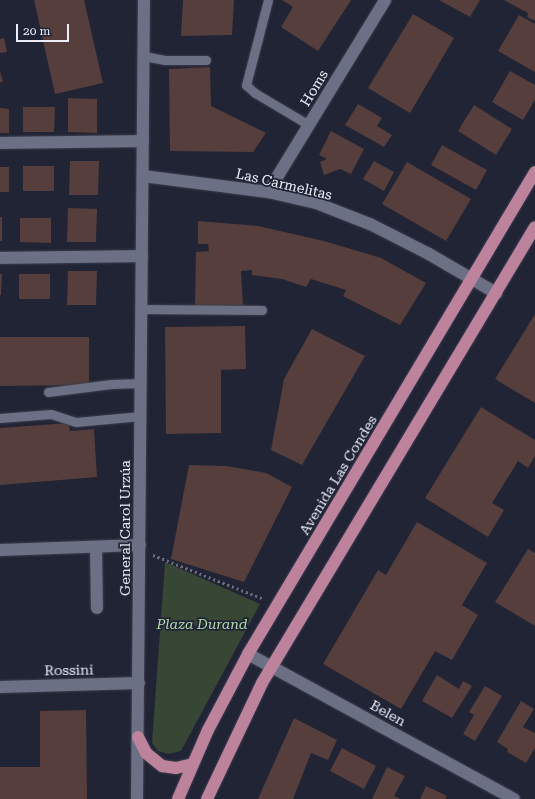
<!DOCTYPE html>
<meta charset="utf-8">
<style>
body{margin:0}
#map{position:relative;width:535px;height:799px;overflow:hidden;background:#212435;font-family:"Roboto Serif",serif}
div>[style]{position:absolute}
.green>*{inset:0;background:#374635}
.building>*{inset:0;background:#553e3b}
.path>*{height:2.5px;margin-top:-1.25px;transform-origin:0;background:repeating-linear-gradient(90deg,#6a6d7c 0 2px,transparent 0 5px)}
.roads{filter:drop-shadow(0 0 1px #3c3e4d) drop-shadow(0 0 1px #3c3e4d)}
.lane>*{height:9px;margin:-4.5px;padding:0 4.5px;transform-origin:4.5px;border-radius:4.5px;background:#6b7084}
.street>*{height:12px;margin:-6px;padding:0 6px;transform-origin:6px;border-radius:6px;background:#6b7084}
.primary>*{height:12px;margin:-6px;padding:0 6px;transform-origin:6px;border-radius:6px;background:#bd839c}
span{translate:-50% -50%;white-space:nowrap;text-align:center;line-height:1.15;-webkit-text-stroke:3.5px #212435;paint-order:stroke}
.street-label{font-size:14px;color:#ebedf9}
.park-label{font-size:14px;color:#b1daac;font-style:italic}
.scale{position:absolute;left:16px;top:24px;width:53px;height:18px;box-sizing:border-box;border:2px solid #ebedf9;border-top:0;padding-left:5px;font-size:12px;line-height:14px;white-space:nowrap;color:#ebedf9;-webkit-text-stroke:3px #212435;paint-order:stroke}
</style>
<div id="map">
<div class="green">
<i style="clip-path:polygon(165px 562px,260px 604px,181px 751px,168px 754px,158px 751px,152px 743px)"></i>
</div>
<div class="building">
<i style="clip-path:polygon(34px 0,84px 0,103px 83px,55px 94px)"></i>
<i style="clip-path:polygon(183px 0,234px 0,232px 35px,181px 36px)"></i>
<i style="clip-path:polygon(282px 0,351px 0,318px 51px,281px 27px,293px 7px)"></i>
<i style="clip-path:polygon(439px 0,480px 0,470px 17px)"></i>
<i style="clip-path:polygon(504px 0,535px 0,535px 21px,527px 17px,528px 13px)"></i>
<i style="clip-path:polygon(413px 14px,454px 38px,410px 113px,368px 88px)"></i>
<i style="clip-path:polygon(519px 15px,535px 24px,535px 72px,498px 51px)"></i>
<i style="clip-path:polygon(4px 38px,7px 52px,0 53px,0 39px)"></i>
<i style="clip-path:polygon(210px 67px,211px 106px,266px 133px,253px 152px,170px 151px,169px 69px)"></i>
<i style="clip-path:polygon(0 71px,3px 82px,0 82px)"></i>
<i style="clip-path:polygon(510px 71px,535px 85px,535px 100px,523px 120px,492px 102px)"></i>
<i style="clip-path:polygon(68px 98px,97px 99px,97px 133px,68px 132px)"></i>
<i style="clip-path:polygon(358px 104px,382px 118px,377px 126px,392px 135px,384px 147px,345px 125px)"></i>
<i style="clip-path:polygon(474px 105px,512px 129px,496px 155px,458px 131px)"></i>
<i style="clip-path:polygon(23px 107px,55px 107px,54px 132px,23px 132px)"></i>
<i style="clip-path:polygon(0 108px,9px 109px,9px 133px,0 133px)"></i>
<i style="clip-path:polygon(331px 131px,364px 149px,351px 174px,340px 169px,324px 175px,320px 162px,327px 159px,319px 155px)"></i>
<i style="clip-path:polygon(442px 145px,487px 170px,476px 190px,431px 165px)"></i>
<i style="clip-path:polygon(70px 161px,99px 161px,98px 195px,69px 195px)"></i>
<i style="clip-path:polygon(374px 161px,394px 172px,384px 191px,363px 179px)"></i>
<i style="clip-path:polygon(407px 162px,471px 199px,446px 241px,382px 204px)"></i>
<i style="clip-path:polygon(23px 166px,54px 166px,54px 191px,23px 191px)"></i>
<i style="clip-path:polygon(0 167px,9px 167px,9px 192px,0 192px)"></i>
<i style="clip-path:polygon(68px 208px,97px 209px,96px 242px,67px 242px)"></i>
<i style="clip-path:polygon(0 217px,2px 217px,2px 241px,0 241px)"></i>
<i style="clip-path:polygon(20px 218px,51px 218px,51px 243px,20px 242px)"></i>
<i style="clip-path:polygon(198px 221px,258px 226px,324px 241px,381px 258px,426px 283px,400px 325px,343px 296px,346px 290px,311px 279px,306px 287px,282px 279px,252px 275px,252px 270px,241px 271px,243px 305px,195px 307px,196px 252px,209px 251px,208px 244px,198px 244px)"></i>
<i style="clip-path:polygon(68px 271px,97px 271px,96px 305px,67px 305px)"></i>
<i style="clip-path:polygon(0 274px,2px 274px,1px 295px,0 295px)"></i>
<i style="clip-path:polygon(19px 274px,50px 274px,50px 299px,19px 299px)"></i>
<i style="clip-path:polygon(535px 314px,535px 403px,495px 379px)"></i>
<i style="clip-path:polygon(245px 326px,246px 369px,221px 370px,221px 433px,166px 434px,165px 327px)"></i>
<i style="clip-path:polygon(312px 329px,365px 356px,302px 465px,271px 450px,284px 379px)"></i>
<i style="clip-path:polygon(0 337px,89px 337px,89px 385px,0 386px)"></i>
<i style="clip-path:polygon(481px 407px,535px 440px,535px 456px,528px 468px,518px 461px,492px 503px,504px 510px,488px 537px,425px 498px)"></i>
<i style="clip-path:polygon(69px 423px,70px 431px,94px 429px,97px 477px,0 485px,0 428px)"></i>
<i style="clip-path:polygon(189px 465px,227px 466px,266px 473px,292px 487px,244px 582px,171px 559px)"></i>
<i style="clip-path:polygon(417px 522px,487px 563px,462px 605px,478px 615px,452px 660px,435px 651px,401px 709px,323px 664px,378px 570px,386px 575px)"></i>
<i style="clip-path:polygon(528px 549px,535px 553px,535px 626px,495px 602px)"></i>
<i style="clip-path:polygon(437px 675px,459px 689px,463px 681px,472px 686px,452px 718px,422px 701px)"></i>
<i style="clip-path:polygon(485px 686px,502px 696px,475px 741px,463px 734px,474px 715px,469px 712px)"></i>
<i style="clip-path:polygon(521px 701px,534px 709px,523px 727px,535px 733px,535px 748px,526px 763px,507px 752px,508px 749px,497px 742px)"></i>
<i style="clip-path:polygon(86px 710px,87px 799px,0 799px,0 767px,40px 767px,40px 711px)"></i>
<i style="clip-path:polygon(294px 718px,337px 740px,328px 760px,311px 753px,293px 799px,258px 799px)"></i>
<i style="clip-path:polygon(342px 748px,376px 766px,364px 789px,330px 771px)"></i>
<i style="clip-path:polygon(387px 767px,405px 776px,394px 796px,401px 799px,372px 799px)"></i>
<i style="clip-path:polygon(426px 786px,447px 796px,445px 799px,420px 799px)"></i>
</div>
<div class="path">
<i style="left:153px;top:555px;width:119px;rotate:21.6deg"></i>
</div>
<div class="roads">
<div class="lane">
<i style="left:268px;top:0;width:88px;rotate:104.5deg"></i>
<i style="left:246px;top:85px;width:12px;rotate:42deg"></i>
<i style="left:255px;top:93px;width:63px;rotate:30.7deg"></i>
<i style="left:144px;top:56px;width:21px;rotate:11deg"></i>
<i style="left:165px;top:60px;width:41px"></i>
<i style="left:142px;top:309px;width:120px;rotate:0.5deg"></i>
<i style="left:48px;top:392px;width:64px;rotate:-7.2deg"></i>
<i style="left:111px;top:384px;width:30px;rotate:-2deg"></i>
<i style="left:0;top:418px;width:51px;rotate:-4.5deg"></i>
<i style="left:51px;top:414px;width:26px;rotate:18deg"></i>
<i style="left:76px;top:422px;width:65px;rotate:-5.3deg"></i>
</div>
<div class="street">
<i style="left:0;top:143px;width:143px;rotate:-0.8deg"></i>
<i style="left:143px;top:176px;width:126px;rotate:7.3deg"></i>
<i style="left:268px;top:192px;width:49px;rotate:12.9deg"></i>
<i style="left:316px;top:203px;width:58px;rotate:21.3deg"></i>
<i style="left:370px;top:224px;width:66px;rotate:27deg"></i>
<i style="left:429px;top:254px;width:78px;rotate:30.2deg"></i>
<i style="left:268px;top:192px;width:225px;rotate:-58.6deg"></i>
<i style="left:0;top:258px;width:142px;rotate:-0.8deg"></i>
<i style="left:96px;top:547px;width:61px;rotate:89.1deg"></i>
<i style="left:0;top:550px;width:140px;rotate:-2deg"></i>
<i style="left:248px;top:654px;width:303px;rotate:28.6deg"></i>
<i style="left:0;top:687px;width:139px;rotate:-1.6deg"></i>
<i style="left:137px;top:799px;width:799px;rotate:-89.5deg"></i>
</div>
<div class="primary">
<i style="left:138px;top:737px;width:18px;rotate:63deg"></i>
<i style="left:146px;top:753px;width:21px;rotate:39deg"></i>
<i style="left:162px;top:766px;width:14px;rotate:8deg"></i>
<i style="left:176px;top:768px;width:17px;rotate:-13deg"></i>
<i style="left:178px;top:799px;width:75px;rotate:-66.5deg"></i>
<i style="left:208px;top:730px;width:86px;rotate:-62.2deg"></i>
<i style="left:248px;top:654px;width:561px;rotate:-59.23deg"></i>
<i style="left:207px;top:799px;width:128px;rotate:-64.6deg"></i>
<i style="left:262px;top:683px;width:531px;rotate:-59.09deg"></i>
</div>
</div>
<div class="street-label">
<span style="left:314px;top:88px;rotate:-59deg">Homs</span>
<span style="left:284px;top:184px;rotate:13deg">Las Carmelitas</span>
<span style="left:338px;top:475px;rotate:-59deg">Avenida Las Condes</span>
<span style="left:125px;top:528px;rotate:-90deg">General Carol Urzúa</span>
<span style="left:69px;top:670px;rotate:-1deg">Rossini</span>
<span style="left:388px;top:713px;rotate:29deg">Belen</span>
</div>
<div class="park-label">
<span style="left:202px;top:624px">Plaza Durand</span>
</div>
<div class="scale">20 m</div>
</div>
